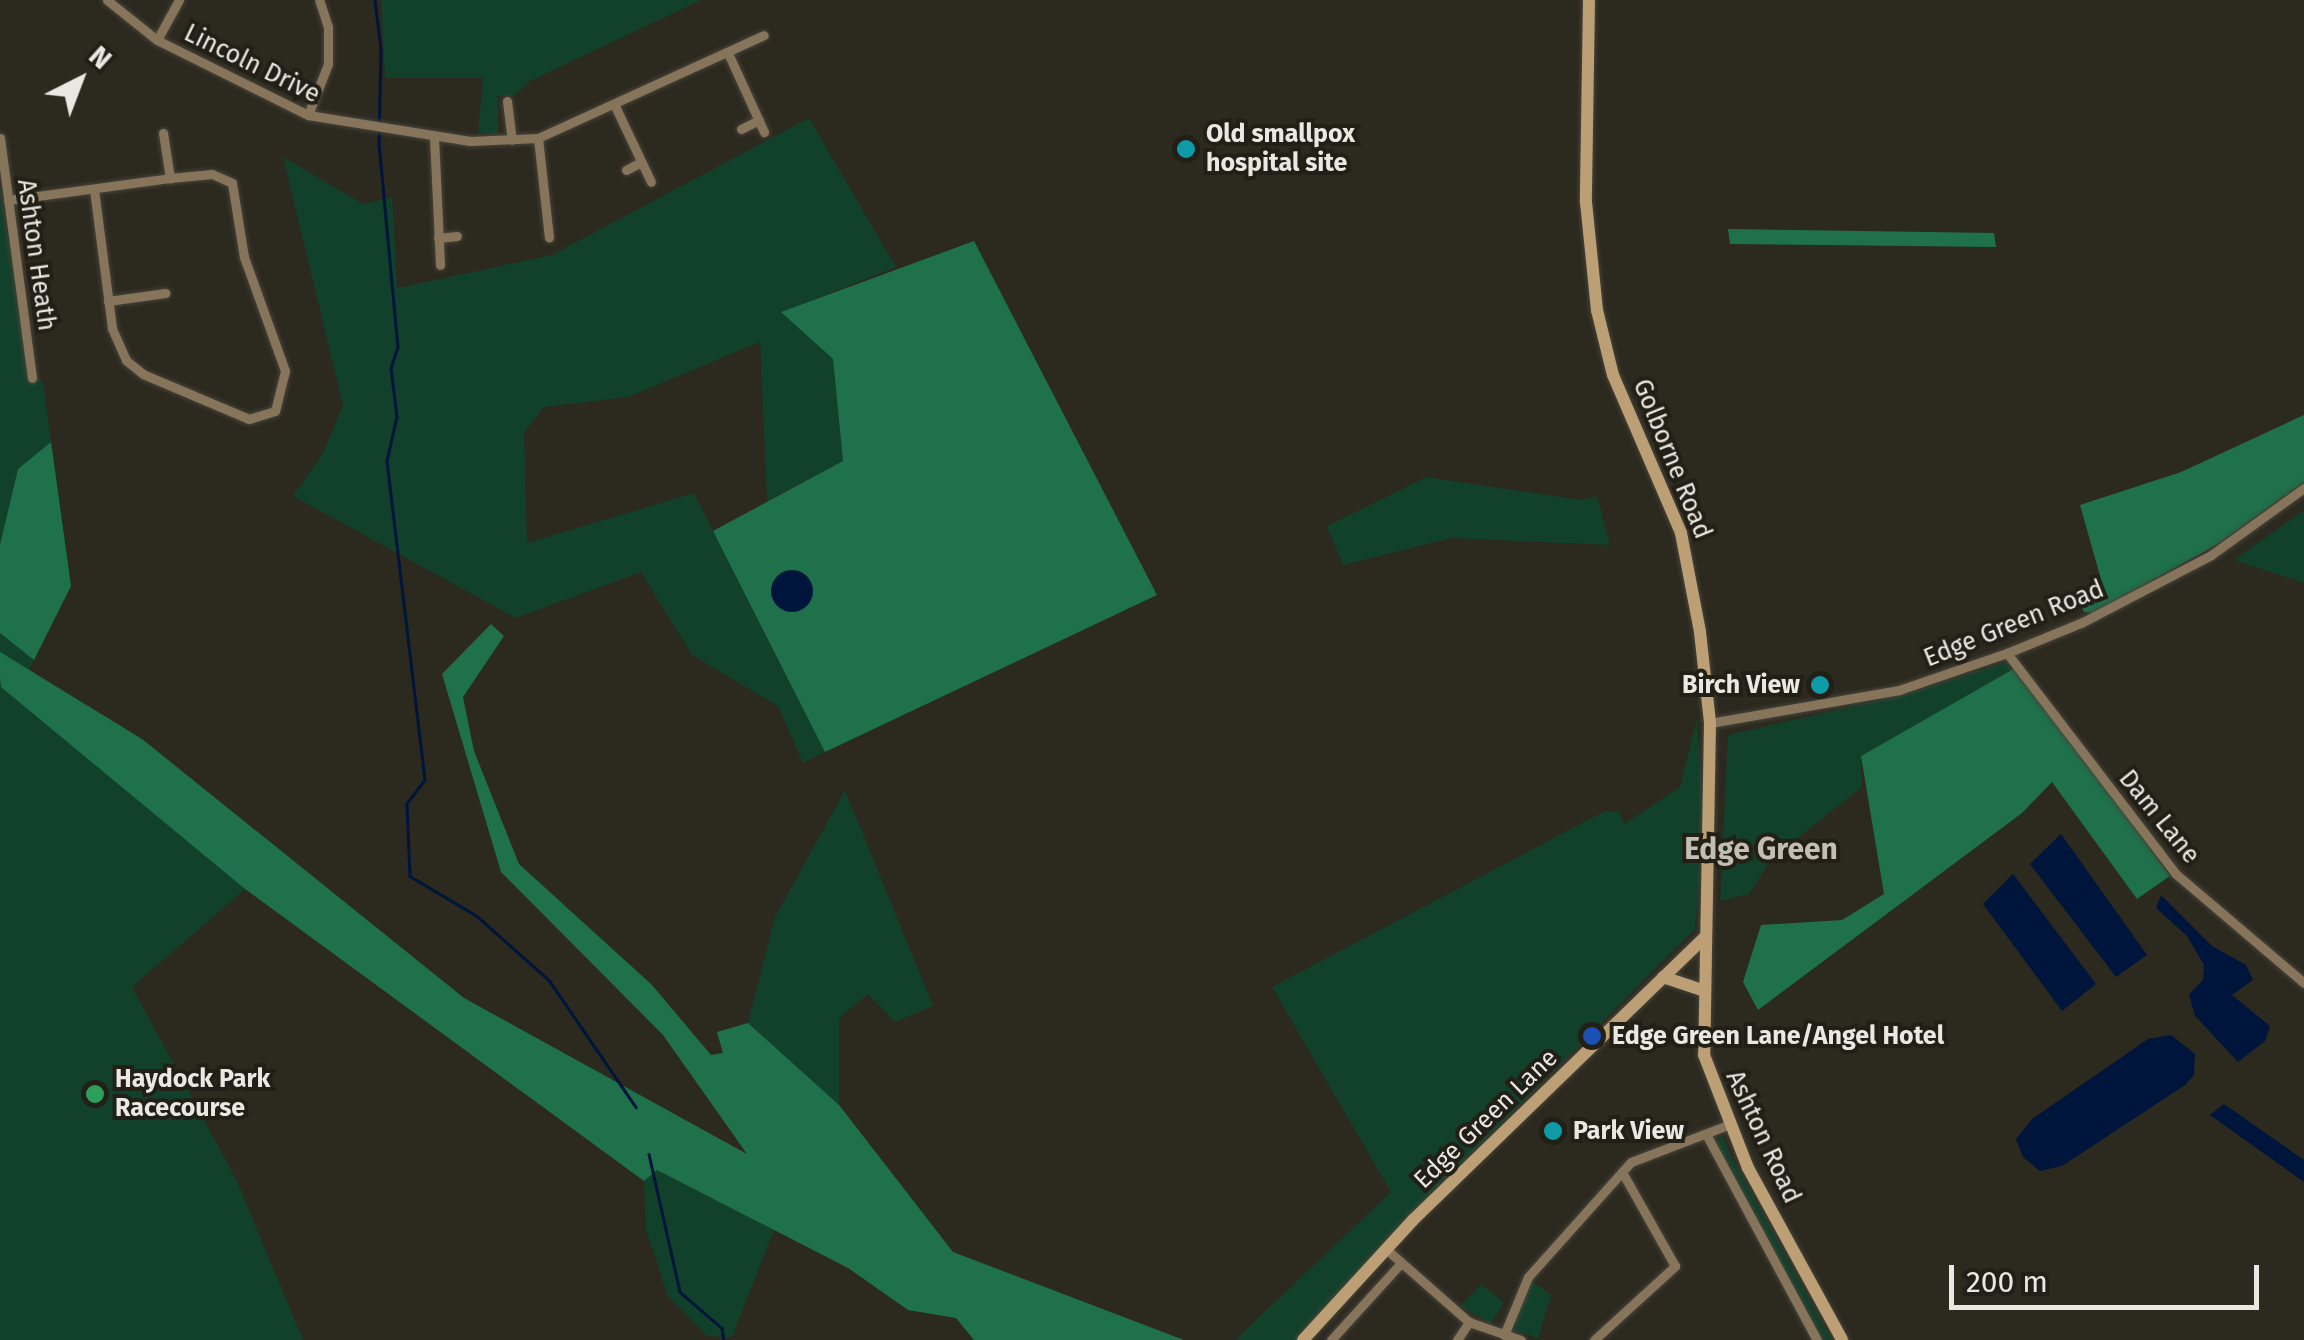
<!DOCTYPE html>
<style>
body{margin:0}
#map{position:relative;width:2304px;height:1340px;overflow:hidden;background:#2c291f;font-family:"Fira Sans",sans-serif}
div>[style]{position:absolute}
.green>*{inset:0;background:#11412b}
.forest>*{inset:0;background:#1e714b}
.water>*{inset:0;background:#00153b}
.round{border-radius:50%}
.stream>*{height:2.5px;margin:-1.25px;padding:0 1.25px;transform-origin:1.25px;border-radius:1.25px;background:#00153b}
.roads{filter:drop-shadow(0 0 2px #47443a) drop-shadow(0 0 2px #47443a)}
.street>*{height:9px;margin:-4.5px;padding:0 4.5px;transform-origin:4.5px;border-radius:4.5px;background:#87755b}
.secondary>*{height:12px;margin:-6px;padding:0 6px;transform-origin:6px;border-radius:6px;background:#bd9f75}
.dots>*{width:28px;height:28px;translate:-50% -50%;box-sizing:border-box;border:5px solid #222016;border-radius:50%}
span{translate:-50% -50%;white-space:nowrap;text-align:center;line-height:1.15;-webkit-text-stroke:8px #222016;paint-order:stroke}
.street-label{font-size:25px;color:#eae8e2}
.poi-label{font-size:25px;color:#eae8e2;font-weight:700}
.left{translate:0 -50%;text-align:left}
.right{translate:-100% -50%;text-align:right}
.quarter-label{font-size:30px;color:#c2beb1;font-weight:700}
.north{position:absolute;left:30px;top:30px;width:100px;height:100px;-webkit-text-stroke:8px #222016;paint-order:stroke;rotate:42deg;font-size:28px;font-weight:700;line-height:40px;text-align:center;color:#eae8e2}
.north::after{content:'';display:block;margin:auto;width:35px;height:45px;background:#eae8e2;clip-path:polygon(50% 0,100% 100%,50% 72%,0 100%)}
.scale{position:absolute;left:1949px;top:1265px;width:310px;height:45px;box-sizing:border-box;border:5px solid #eae8e2;border-top:0;padding-left:12px;font-size:30px;line-height:35px;white-space:nowrap;color:#eae8e2;-webkit-text-stroke:8px #222016;paint-order:stroke}
</style>
<div id="map">
<div class="green">
<i style="clip-path:polygon(381px 0,701px 0,528px 82px,514px 96px,498px 96px,498px 134px,478px 133px,483px 78px,385px 78px)"></i>
<i style="clip-path:polygon(809px 118px,896px 267px,782px 312px,833px 359px,843px 461px,767px 501px,760px 342px,628px 397px,544px 407px,524px 433px,527px 543px,694px 493px,825px 752px,803px 763px,778px 706px,692px 655px,641px 572px,516px 618px,293px 496px,323px 453px,343px 405px,283px 157px,363px 204px,392px 197px,397px 288px,552px 255px)"></i>
<i style="clip-path:polygon(0 185px,27px 363px,43px 383px,71px 586px,16px 696px,245px 889px,132px 987px,236px 1179px,303px 1340px,0 1340px)"></i>
<i style="clip-path:polygon(1427px 477px,1580px 500px,1597px 496px,1610px 545px,1451px 538px,1343px 565px,1327px 526px)"></i>
<i style="clip-path:polygon(2304px 510px,2304px 583px,2234px 560px)"></i>
<i style="clip-path:polygon(2007px 662px,2017px 667px,1861px 756px,1862px 787px,1771px 859px,1749px 894px,1720px 901px,1728px 735px,1905px 694px)"></i>
<i style="clip-path:polygon(1697px 718px,1705px 821px,1695px 929px,1385px 1241px,1297px 1340px,1235px 1340px,1391px 1192px,1272px 987px,1605px 811px,1619px 812px,1624px 824px,1680px 787px)"></i>
<i style="clip-path:polygon(845px 790px,933px 1006px,895px 1022px,868px 994px,839px 1018px,839px 1105px,748px 1023px,775px 917px)"></i>
<i style="clip-path:polygon(1722px 1135px,1732px 1157px,1832px 1340px,1821px 1340px,1715px 1143px)"></i>
<i style="clip-path:polygon(657px 1170px,774px 1230px,732px 1337px,707px 1336px,668px 1296px,646px 1229px,644px 1181px)"></i>
<i style="clip-path:polygon(1531px 1280px,1551px 1295px,1538px 1338px,1512px 1330px)"></i>
<i style="clip-path:polygon(1481px 1284px,1504px 1303px,1491px 1324px,1460px 1306px)"></i>
</div>
<div class="forest">
<i style="clip-path:polygon(1728px 229px,1994px 233px,1996px 247px,1730px 244px)"></i>
<i style="clip-path:polygon(974px 241px,1157px 595px,825px 752px,713px 531px,843px 461px,833px 359px,781px 312px)"></i>
<i style="clip-path:polygon(2304px 415px,2304px 482px,2218px 544px,2093px 613px,2084px 612px,2078px 599px,2104px 590px,2080px 505px,2181px 472px)"></i>
<i style="clip-path:polygon(51px 442px,71px 586px,34px 660px,0 633px,0 545px,18px 469px)"></i>
<i style="clip-path:polygon(491px 624px,504px 636px,463px 697px,474px 751px,519px 864px,652px 985px,711px 1055px,723px 1053px,717px 1032px,748px 1023px,839px 1105px,953px 1252px,1184px 1340px,974px 1340px,956px 1318px,908px 1310px,848px 1268px,657px 1170px,644px 1181px,245px 889px,1px 687px,0 678px,0 652px,142px 739px,464px 998px,747px 1154px,663px 1035px,501px 872px,442px 674px)"></i>
<i style="clip-path:polygon(2017px 667px,2170px 876px,2137px 899px,2052px 782px,2022px 813px,1758px 1010px,1743px 982px,1761px 925px,1842px 920px,1884px 894px,1861px 756px)"></i>
</div>
<div class="water">
<i class="round" style="left:771px;top:570px;width:42px;height:42px"></i>
<i style="clip-path:polygon(2061px 834px,2147px 955px,2116px 977px,2030px 864px)"></i>
<i style="clip-path:polygon(2013px 874px,2096px 984px,2062px 1011px,1983px 904px)"></i>
<i style="clip-path:polygon(2161px 895px,2212px 946px,2246px 965px,2253px 980px,2232px 995px,2270px 1026px,2265px 1041px,2238px 1062px,2195px 1016px,2189px 994px,2203px 980px,2204px 965px,2187px 936px,2156px 908px)"></i>
<i style="clip-path:polygon(2171px 1035px,2195px 1054px,2194px 1075px,2185px 1085px,2062px 1166px,2040px 1171px,2023px 1157px,2016px 1139px,2032px 1119px,2148px 1039px)"></i>
<i style="clip-path:polygon(2224px 1104px,2304px 1160px,2304px 1182px,2210px 1115px)"></i>
</div>
<div class="stream">
<i style="left:375px;top:0;width:49px;rotate:83deg"></i>
<i style="left:381px;top:49px;width:94px;rotate:91.2deg"></i>
<i style="left:379px;top:143px;width:205px;rotate:84.7deg"></i>
<i style="left:398px;top:347px;width:22px;rotate:108deg"></i>
<i style="left:391px;top:368px;width:49px;rotate:83deg"></i>
<i style="left:397px;top:417px;width:45px;rotate:102.8deg"></i>
<i style="left:387px;top:461px;width:321px;rotate:83.2deg"></i>
<i style="left:425px;top:780px;width:30px;rotate:127deg"></i>
<i style="left:407px;top:804px;width:72px;rotate:87.6deg"></i>
<i style="left:410px;top:876px;width:78px;rotate:30.8deg"></i>
<i style="left:477px;top:916px;width:96px;rotate:41.6deg"></i>
<i style="left:549px;top:980px;width:154px;rotate:55.6deg"></i>
<i style="left:649px;top:1154px;width:141px;rotate:77.3deg"></i>
<i style="left:680px;top:1292px;width:55px;rotate:40.6deg"></i>
<i style="left:722px;top:1328px;width:12px;rotate:81deg"></i>
</div>
<div class="roads">
<div class="street">
<i style="left:107px;top:0;width:64px;rotate:38.7deg"></i>
<i style="left:157px;top:40px;width:169px;rotate:26.4deg"></i>
<i style="left:308px;top:115px;width:164px;rotate:9.1deg"></i>
<i style="left:470px;top:141px;width:68px;rotate:-2.5deg"></i>
<i style="left:538px;top:138px;width:248px;rotate:-24.5deg"></i>
<i style="left:157px;top:40px;width:46px;rotate:-61.2deg"></i>
<i style="left:728px;top:53px;width:87px;rotate:65.5deg"></i>
<i style="left:507px;top:101px;width:39px;rotate:83deg"></i>
<i style="left:614px;top:104px;width:86px;rotate:64.6deg"></i>
<i style="left:308px;top:115px;width:55px;rotate:-68.6deg"></i>
<i style="left:328px;top:64px;width:37px;rotate:-90deg"></i>
<i style="left:328px;top:27px;width:28px;rotate:-108deg"></i>
<i style="left:741px;top:129px;width:20px;rotate:-27deg"></i>
<i style="left:163px;top:133px;width:46px;rotate:81.2deg"></i>
<i style="left:434px;top:137px;width:128px;rotate:87.3deg"></i>
<i style="left:0;top:138px;width:242px;rotate:82.4deg"></i>
<i style="left:538px;top:138px;width:100px;rotate:83.7deg"></i>
<i style="left:626px;top:170px;width:17px;rotate:-28deg"></i>
<i style="left:8px;top:200px;width:163px;rotate:-7.7deg"></i>
<i style="left:170px;top:178px;width:42px;rotate:-5.4deg"></i>
<i style="left:212px;top:174px;width:22px;rotate:24deg"></i>
<i style="left:232px;top:183px;width:75px;rotate:80.8deg"></i>
<i style="left:244px;top:257px;width:121px;rotate:70.2deg"></i>
<i style="left:285px;top:371px;width:41px;rotate:104deg"></i>
<i style="left:275px;top:411px;width:27px;rotate:163deg"></i>
<i style="left:249px;top:419px;width:115px;rotate:-157deg"></i>
<i style="left:143px;top:374px;width:22px;rotate:-141deg"></i>
<i style="left:126px;top:360px;width:35px;rotate:-114deg"></i>
<i style="left:112px;top:328px;width:140px;rotate:-97.4deg"></i>
<i style="left:438px;top:238px;width:19px;rotate:-6deg"></i>
<i style="left:108px;top:301px;width:58px;rotate:-8deg"></i>
<i style="left:2007px;top:653px;width:278px;rotate:52.6deg"></i>
<i style="left:2176px;top:874px;width:168px;rotate:40.4deg"></i>
<i style="left:1710px;top:723px;width:192px;rotate:-9.9deg"></i>
<i style="left:1899px;top:690px;width:114px;rotate:-18.9deg"></i>
<i style="left:2007px;top:653px;width:82px;rotate:-22.2deg"></i>
<i style="left:2083px;top:622px;width:144px;rotate:-27.6deg"></i>
<i style="left:2211px;top:555px;width:115px;rotate:-35.8deg"></i>
<i style="left:1706px;top:1134px;width:234px;rotate:61.7deg"></i>
<i style="left:1386px;top:1249px;width:111px;rotate:41.3deg"></i>
<i style="left:1469px;top:1322px;width:55px;rotate:19.1deg"></i>
<i style="left:1504px;top:1335px;width:63px;rotate:-67.5deg"></i>
<i style="left:1528px;top:1277px;width:154px;rotate:-48.2deg"></i>
<i style="left:1631px;top:1162px;width:104px;rotate:-20.9deg"></i>
<i style="left:1331px;top:1340px;width:104px;rotate:-47.7deg"></i>
<i style="left:1457px;top:1340px;width:22px;rotate:-56deg"></i>
<i style="left:1594px;top:1340px;width:110px;rotate:-42.4deg"></i>
<i style="left:1675px;top:1266px;width:108px;rotate:-119.4deg"></i>
</div>
<div class="secondary">
<i style="left:1589px;top:0;width:202px;rotate:90.9deg"></i>
<i style="left:1586px;top:202px;width:109px;rotate:84.2deg"></i>
<i style="left:1597px;top:310px;width:67px;rotate:76.2deg"></i>
<i style="left:1613px;top:375px;width:172px;rotate:66.7deg"></i>
<i style="left:1681px;top:533px;width:101px;rotate:79.1deg"></i>
<i style="left:1700px;top:632px;width:92px;rotate:83.7deg"></i>
<i style="left:1710px;top:723px;width:332px;rotate:91deg"></i>
<i style="left:1704px;top:1055px;width:121px;rotate:68.7deg"></i>
<i style="left:1748px;top:1168px;width:196px;rotate:61.3deg"></i>
<i style="left:1663px;top:977px;width:41px;rotate:18.4deg"></i>
<i style="left:1303px;top:1340px;width:163px;rotate:-47.5deg"></i>
<i style="left:1413px;top:1220px;width:407px;rotate:-44.1deg"></i>
</div>
</div>
<div class="dots">
<i style="left:1186px;top:149px;background:#0f9aa8"></i>
<i style="left:1820px;top:685px;background:#0f9aa8"></i>
<i style="left:1592px;top:1036px;background:#1a4fb4"></i>
<i style="left:95px;top:1094px;background:#2e9e5b"></i>
<i style="left:1553px;top:1131px;background:#0f9aa8"></i>
</div>
<div class="street-label">
<span style="left:252px;top:64px;rotate:26deg">Lincoln Drive</span>
<span style="left:36px;top:255px;rotate:82deg">Ashton Heath</span>
<span style="left:1672px;top:459px;rotate:68deg">Golborne Road</span>
<span style="left:2014px;top:624px;rotate:-22deg">Edge Green Road</span>
<span style="left:2159px;top:817px;rotate:51deg">Dam Lane</span>
<span style="left:1486px;top:1119px;rotate:-44deg">Edge Green Lane</span>
<span style="left:1763px;top:1137px;rotate:65deg">Ashton Road</span>
</div>
<div class="poi-label">
<span class="left" style="left:1206px;top:149px">Old smallpox<br>hospital site</span>
<span class="right" style="left:1800px;top:685px">Birch View</span>
<span class="left" style="left:1612px;top:1036px">Edge Green Lane/Angel Hotel</span>
<span class="left" style="left:115px;top:1094px">Haydock Park<br>Racecourse</span>
<span class="left" style="left:1573px;top:1131px">Park View</span>
</div>
<div class="quarter-label">
<span style="left:1761px;top:849px">Edge Green</span>
</div>
<div class="north">N</div>
<div class="scale">200 m</div>
</div>
